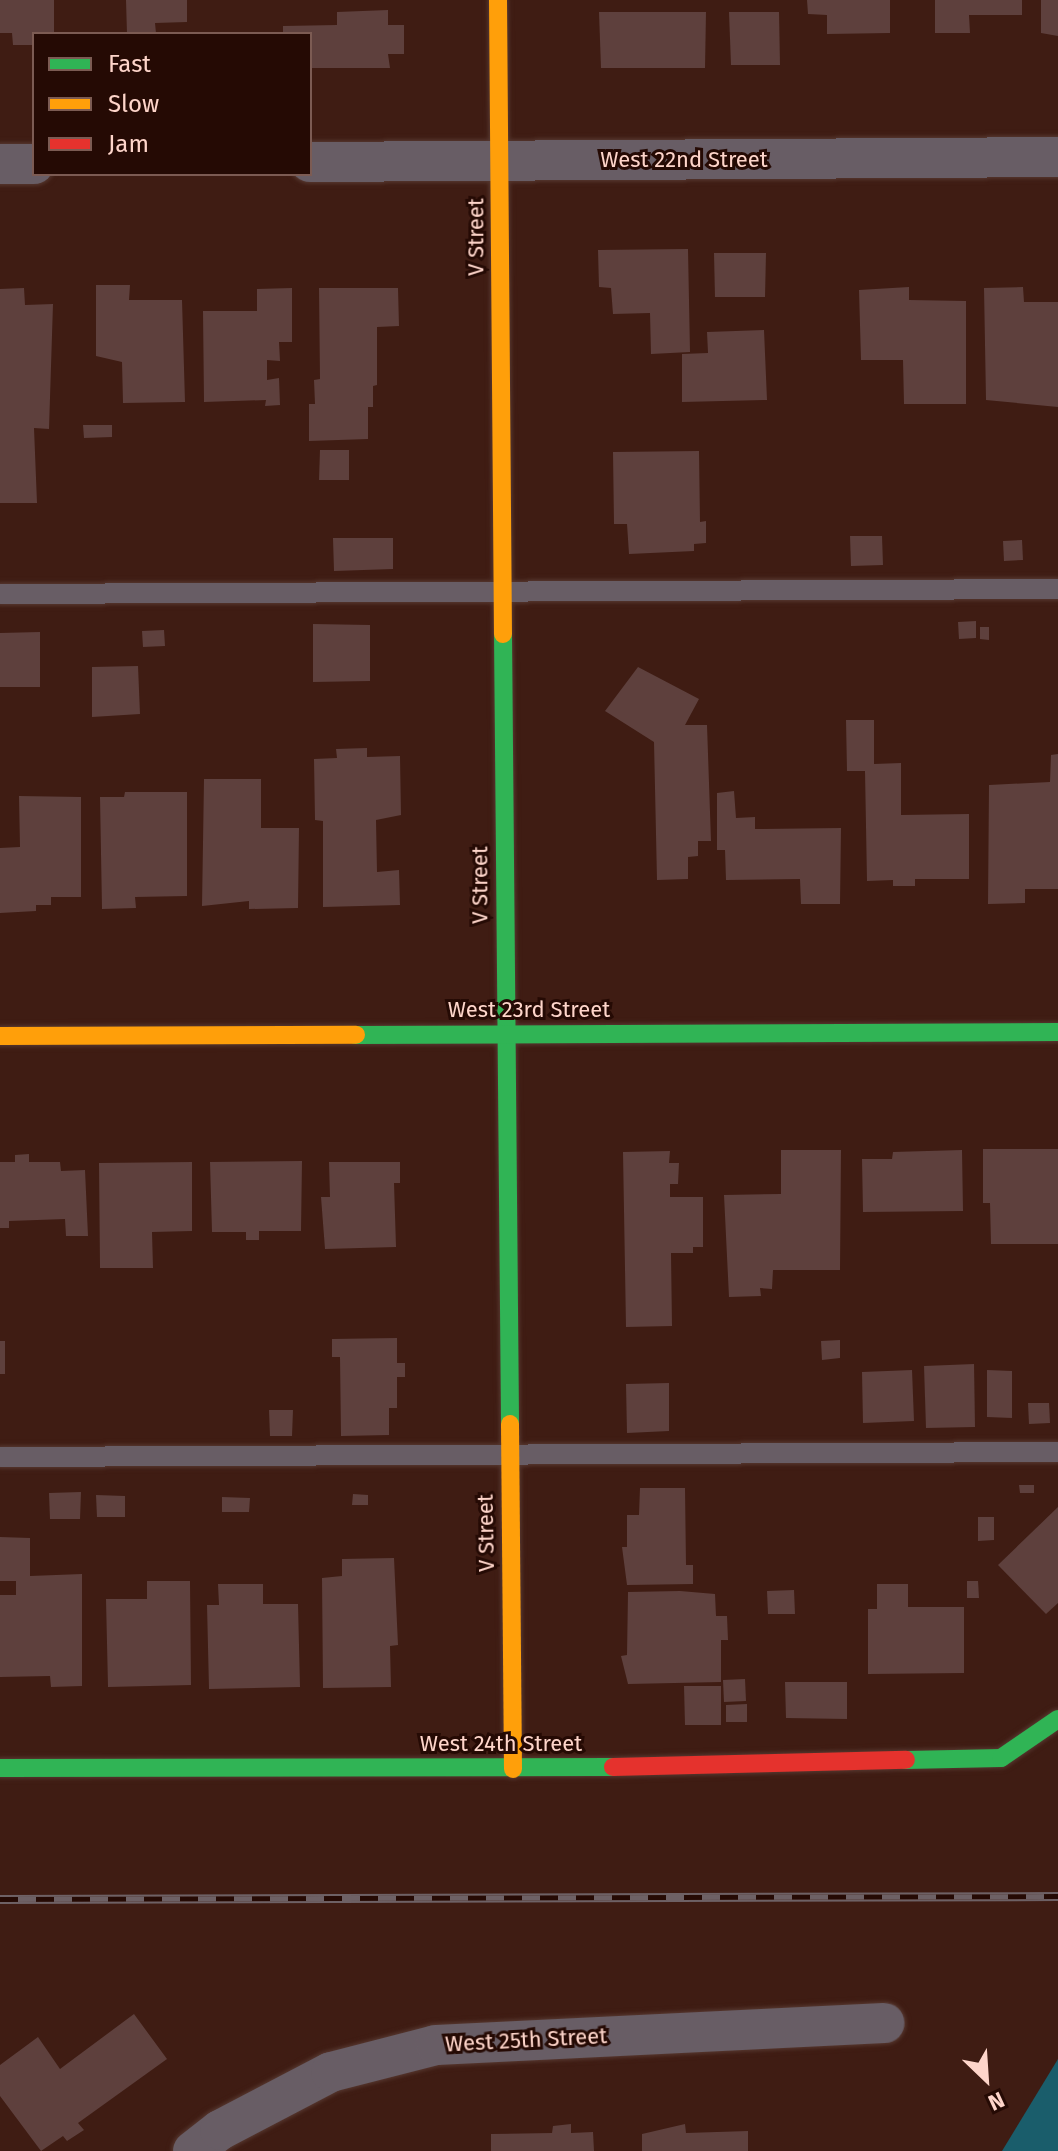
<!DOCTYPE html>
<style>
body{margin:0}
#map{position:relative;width:1058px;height:2151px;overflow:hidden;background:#3f1c13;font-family:"Fira Sans",sans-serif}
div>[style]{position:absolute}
.water>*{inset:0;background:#1a5d6b}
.building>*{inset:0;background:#5e403d}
.roads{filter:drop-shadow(0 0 2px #563830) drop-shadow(0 0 2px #563830)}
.lane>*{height:20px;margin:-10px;padding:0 10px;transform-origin:10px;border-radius:10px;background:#685d65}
.street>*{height:40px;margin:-20px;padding:0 20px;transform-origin:20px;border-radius:20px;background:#685d65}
.fast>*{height:18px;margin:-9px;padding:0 9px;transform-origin:9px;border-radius:9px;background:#30b455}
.slow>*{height:18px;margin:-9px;padding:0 9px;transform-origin:9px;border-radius:9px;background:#ff9f0a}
.jam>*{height:18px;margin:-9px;padding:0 9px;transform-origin:9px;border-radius:9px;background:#e5322d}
.rail>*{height:9px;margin-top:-4.5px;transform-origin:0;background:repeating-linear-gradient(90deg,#250a04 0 18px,#6e6165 0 36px);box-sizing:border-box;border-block:2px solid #6e6165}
span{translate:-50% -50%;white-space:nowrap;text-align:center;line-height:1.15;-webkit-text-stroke:6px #250a04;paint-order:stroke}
.street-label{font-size:22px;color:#fed5ca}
.legend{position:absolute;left:32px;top:32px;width:280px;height:144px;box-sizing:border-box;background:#250a04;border:2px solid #7c5b53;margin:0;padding:10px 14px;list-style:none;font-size:24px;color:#fed5ca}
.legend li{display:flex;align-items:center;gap:16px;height:40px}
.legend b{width:40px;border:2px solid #7c5b53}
.north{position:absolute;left:946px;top:2039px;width:80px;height:80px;-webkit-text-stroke:6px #250a04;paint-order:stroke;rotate:155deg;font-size:22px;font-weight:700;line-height:32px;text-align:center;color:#fed5ca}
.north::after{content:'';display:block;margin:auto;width:28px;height:36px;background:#fed5ca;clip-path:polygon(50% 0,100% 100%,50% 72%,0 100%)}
</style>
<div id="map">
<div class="water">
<i style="clip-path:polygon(1058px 2059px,1058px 2151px,1002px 2151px)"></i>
</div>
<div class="building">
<i style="clip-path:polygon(0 0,54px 0,54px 34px,32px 34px,32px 45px,13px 45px,12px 33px,0 33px)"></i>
<i style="clip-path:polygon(126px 0,187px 0,187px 22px,155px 23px,156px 33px,127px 34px)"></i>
<i style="clip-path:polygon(807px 0,890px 0,890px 33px,827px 34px,827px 15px,808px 14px)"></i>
<i style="clip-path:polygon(935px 0,1022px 0,1022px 15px,969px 15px,970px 33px,935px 33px)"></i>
<i style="clip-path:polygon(1041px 0,1058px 0,1058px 36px,1041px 33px)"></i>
<i style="clip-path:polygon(388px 10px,388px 25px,404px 25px,404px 54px,388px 54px,390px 68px,310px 68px,310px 34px,283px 34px,283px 26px,337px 25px,337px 12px)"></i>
<i style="clip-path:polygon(599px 12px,706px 12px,705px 68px,601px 68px)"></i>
<i style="clip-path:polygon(729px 12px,779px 12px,780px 65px,731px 65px)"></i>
<i style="clip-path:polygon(688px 249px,690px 352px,651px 354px,650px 313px,613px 314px,611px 288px,599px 287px,598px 250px)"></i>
<i style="clip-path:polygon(714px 253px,766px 253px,765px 297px,715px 297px)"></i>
<i style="clip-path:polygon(96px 285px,130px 285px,129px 300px,182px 300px,185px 402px,123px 403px,122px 362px,96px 356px)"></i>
<i style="clip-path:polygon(909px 287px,909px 300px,966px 301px,966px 404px,904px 404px,903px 360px,861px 360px,859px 290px)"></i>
<i style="clip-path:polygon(1023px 287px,1024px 302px,1058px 302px,1058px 407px,986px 400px,984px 288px)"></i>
<i style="clip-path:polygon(24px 288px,25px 305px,53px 304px,49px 429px,34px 428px,37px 503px,0 503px,0 289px)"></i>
<i style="clip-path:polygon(292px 288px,292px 342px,279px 342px,280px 361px,267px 360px,267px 380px,279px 378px,280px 405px,265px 406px,266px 400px,204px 402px,203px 311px,257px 311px,257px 289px)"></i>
<i style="clip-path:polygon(319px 288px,398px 288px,399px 326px,377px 327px,377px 385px,373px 386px,373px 407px,368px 407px,368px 439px,309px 441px,309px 404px,315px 404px,314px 380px,320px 379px)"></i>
<i style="clip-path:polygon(764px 330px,767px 400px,682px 402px,682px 354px,708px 353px,707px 332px)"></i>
<i style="clip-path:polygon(83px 425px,112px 425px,112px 437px,84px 438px)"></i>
<i style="clip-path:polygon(320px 450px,349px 450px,349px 480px,319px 480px)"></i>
<i style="clip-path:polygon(699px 451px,700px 522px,706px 521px,706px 543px,694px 544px,694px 551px,629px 554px,627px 524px,614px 524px,613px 452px)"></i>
<i style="clip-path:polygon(850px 536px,882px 536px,883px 565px,851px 566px)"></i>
<i style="clip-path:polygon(333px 538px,393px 538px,393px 569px,334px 571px)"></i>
<i style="clip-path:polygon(1022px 540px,1023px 560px,1004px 561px,1003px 541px)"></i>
<i style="clip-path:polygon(976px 621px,976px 638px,959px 639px,958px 622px)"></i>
<i style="clip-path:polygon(313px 624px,370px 625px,370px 681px,313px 682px)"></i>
<i style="clip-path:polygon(980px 627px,989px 627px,989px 640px,980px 639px)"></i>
<i style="clip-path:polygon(164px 630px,165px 646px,143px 647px,142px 631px)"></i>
<i style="clip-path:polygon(40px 632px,40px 687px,0 687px,0 633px)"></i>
<i style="clip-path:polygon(138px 666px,140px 714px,92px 717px,92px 667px)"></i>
<i style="clip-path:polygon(638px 667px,699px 699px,685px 725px,707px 725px,711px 841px,698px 841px,698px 856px,688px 857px,688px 879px,657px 880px,654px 742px,605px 711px)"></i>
<i style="clip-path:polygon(846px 720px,874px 720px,874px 764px,901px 763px,901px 815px,969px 814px,969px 879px,915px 879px,915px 886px,893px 886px,893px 880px,867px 881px,865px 771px,847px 771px)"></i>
<i style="clip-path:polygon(367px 748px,367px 757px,400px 756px,401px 815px,376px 820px,377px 872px,399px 870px,400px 905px,323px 907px,323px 821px,315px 820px,314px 759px,337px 758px,336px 749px)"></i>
<i style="clip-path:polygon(1058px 754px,1058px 889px,1025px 889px,1025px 903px,988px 904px,989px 785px,1050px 782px,1051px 755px)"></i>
<i style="clip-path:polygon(204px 779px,261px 779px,261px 828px,299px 828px,298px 908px,249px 909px,249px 901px,202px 906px)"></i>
<i style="clip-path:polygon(734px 791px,736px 818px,755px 817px,755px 829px,841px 828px,840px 904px,801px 904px,800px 879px,726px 880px,725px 850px,717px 850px,717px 793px)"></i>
<i style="clip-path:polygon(125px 792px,187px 792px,187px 896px,135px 897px,136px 908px,102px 909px,100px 797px,124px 797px)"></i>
<i style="clip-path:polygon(19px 796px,81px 797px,81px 897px,51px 897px,51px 905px,36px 905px,36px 911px,0 913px,0 848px,20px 847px)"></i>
<i style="clip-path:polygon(983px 1149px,1058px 1149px,1058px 1244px,991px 1244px,990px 1203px,983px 1203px)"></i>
<i style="clip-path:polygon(781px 1150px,841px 1150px,840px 1270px,773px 1270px,772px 1289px,760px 1288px,761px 1296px,729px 1297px,724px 1195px,781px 1194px)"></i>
<i style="clip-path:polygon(962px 1150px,963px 1211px,863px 1212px,862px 1159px,892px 1159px,893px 1152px)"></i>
<i style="clip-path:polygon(670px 1151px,669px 1163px,679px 1163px,678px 1184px,670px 1184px,670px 1197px,703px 1197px,703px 1247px,693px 1247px,693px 1253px,671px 1253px,672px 1326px,626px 1327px,623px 1152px)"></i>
<i style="clip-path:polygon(29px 1154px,29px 1162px,60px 1162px,61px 1171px,85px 1170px,88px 1236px,66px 1236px,65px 1219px,9px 1221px,9px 1228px,0 1228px,0 1162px,15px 1162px,15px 1155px)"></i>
<i style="clip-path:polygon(302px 1161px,301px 1231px,259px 1231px,259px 1240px,246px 1240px,246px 1232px,212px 1232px,210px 1162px)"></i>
<i style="clip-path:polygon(192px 1162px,192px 1231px,152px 1232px,153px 1268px,100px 1268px,99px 1163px)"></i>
<i style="clip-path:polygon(329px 1162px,400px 1162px,400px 1183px,394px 1183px,396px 1247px,325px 1249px,321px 1197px,330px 1197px)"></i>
<i style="clip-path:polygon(397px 1338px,397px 1363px,405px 1363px,405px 1377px,397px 1377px,397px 1408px,389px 1408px,389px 1435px,341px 1436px,340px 1357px,332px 1357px,332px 1339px)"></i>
<i style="clip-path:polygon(840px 1340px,840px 1358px,822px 1360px,821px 1341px)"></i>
<i style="clip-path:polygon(0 1341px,5px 1341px,5px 1374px,0 1374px)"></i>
<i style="clip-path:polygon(974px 1364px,975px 1427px,926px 1428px,924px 1366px)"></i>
<i style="clip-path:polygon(912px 1370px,914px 1421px,863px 1423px,862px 1372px)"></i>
<i style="clip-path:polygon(987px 1370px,1012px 1371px,1012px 1418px,987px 1417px)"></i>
<i style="clip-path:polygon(669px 1383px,669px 1431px,627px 1433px,626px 1384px)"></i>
<i style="clip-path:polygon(1028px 1403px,1049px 1403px,1050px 1423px,1029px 1424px)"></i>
<i style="clip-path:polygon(269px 1410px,293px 1410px,292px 1436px,270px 1436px)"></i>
<i style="clip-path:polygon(1019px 1485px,1034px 1485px,1034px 1493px,1020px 1493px)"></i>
<i style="clip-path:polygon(640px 1488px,685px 1488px,686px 1565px,693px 1565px,693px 1584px,627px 1585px,622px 1547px,627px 1547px,627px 1515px,639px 1515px)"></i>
<i style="clip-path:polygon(81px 1492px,80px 1519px,50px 1519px,49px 1493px)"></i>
<i style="clip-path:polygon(353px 1494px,368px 1495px,368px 1505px,352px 1505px)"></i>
<i style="clip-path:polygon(96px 1495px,125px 1496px,125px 1517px,97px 1517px)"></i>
<i style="clip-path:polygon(222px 1497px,250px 1498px,249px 1512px,222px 1512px)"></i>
<i style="clip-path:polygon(1058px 1507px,1058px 1603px,1046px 1614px,998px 1565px)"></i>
<i style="clip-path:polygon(978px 1517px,994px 1517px,994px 1540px,978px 1541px)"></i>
<i style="clip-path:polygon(0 1537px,30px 1538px,30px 1576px,82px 1574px,82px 1686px,51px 1687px,50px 1676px,0 1677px,0 1595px,16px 1595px,16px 1581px,0 1581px)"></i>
<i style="clip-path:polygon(394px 1558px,398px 1645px,390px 1646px,391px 1687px,323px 1688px,322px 1578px,342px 1576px,342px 1559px)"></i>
<i style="clip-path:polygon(147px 1581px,190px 1581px,191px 1685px,108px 1687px,106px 1599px,147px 1599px)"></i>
<i style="clip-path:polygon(967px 1581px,978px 1581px,979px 1598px,967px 1598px)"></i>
<i style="clip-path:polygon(218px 1584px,263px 1584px,263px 1604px,298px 1604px,300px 1687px,209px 1689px,207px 1605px,219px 1605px)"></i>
<i style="clip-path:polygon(877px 1584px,908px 1584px,908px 1607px,964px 1607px,964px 1673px,868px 1674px,868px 1609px,877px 1609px)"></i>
<i style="clip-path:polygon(794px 1590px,795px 1614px,768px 1614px,767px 1591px)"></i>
<i style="clip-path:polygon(680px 1591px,715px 1594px,716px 1616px,727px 1616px,728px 1640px,721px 1640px,721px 1682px,628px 1684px,621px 1656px,627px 1655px,628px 1592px)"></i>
<i style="clip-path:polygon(745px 1679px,746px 1701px,724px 1702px,723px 1680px)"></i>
<i style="clip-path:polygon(785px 1682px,847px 1682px,847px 1719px,786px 1718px)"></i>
<i style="clip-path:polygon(684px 1686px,721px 1686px,721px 1725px,685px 1725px)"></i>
<i style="clip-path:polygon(747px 1704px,747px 1722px,726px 1722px,726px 1705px)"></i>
<i style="clip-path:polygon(134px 2014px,167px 2059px,78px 2123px,84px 2130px,67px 2141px,63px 2136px,41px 2151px,0 2096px,0 2065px,38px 2037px,60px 2069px)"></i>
<i style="clip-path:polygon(571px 2124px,571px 2133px,593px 2132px,594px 2151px,491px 2151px,491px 2134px,552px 2133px,553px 2126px)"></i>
<i style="clip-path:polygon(685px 2124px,686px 2133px,748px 2131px,748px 2151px,642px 2151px,642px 2134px)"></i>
</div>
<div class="roads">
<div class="lane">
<i style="left:0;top:594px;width:1058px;rotate:-0.27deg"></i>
<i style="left:0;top:1457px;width:1058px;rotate:-0.27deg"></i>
</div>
<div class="street">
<i style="left:310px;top:162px;width:748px;rotate:-0.38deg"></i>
<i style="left:0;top:164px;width:34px"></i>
<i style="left:193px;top:2151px;width:34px;rotate:-38deg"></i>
<i style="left:220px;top:2130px;width:125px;rotate:-27.6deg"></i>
<i style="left:331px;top:2072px;width:108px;rotate:-14.4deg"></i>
<i style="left:436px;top:2045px;width:449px;rotate:-2.8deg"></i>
</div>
<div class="fast">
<i style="left:503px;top:634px;width:790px;rotate:89.49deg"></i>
<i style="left:356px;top:1035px;width:702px;rotate:-0.24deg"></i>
<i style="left:906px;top:1760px;width:95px;rotate:-1.2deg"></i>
<i style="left:1001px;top:1758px;width:69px;rotate:-34.4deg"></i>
<i style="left:0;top:1768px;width:613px;rotate:-0.09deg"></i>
</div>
<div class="slow">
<i style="left:498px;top:0;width:634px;rotate:89.55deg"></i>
<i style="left:0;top:1036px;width:356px;rotate:-0.2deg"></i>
<i style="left:510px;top:1424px;width:345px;rotate:89.5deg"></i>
</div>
<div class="jam">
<i style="left:613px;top:1767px;width:293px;rotate:-1.4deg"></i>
</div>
</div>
<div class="rail">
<i style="left:0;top:1899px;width:1058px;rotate:-0.16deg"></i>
</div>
<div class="street-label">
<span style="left:684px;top:160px">West 22nd Street</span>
<span style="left:476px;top:237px;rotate:-90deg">V Street</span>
<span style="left:480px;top:885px;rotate:-90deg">V Street</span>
<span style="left:529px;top:1010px">West 23rd Street</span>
<span style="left:486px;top:1533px;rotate:-91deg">V Street</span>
<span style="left:501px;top:1744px">West 24th Street</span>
<span style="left:526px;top:2040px;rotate:-3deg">West 25th Street</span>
</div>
<ul class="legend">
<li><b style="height:10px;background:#30b455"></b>Fast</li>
<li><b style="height:10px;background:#ff9f0a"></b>Slow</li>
<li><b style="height:10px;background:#e5322d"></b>Jam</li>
</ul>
<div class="north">N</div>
</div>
